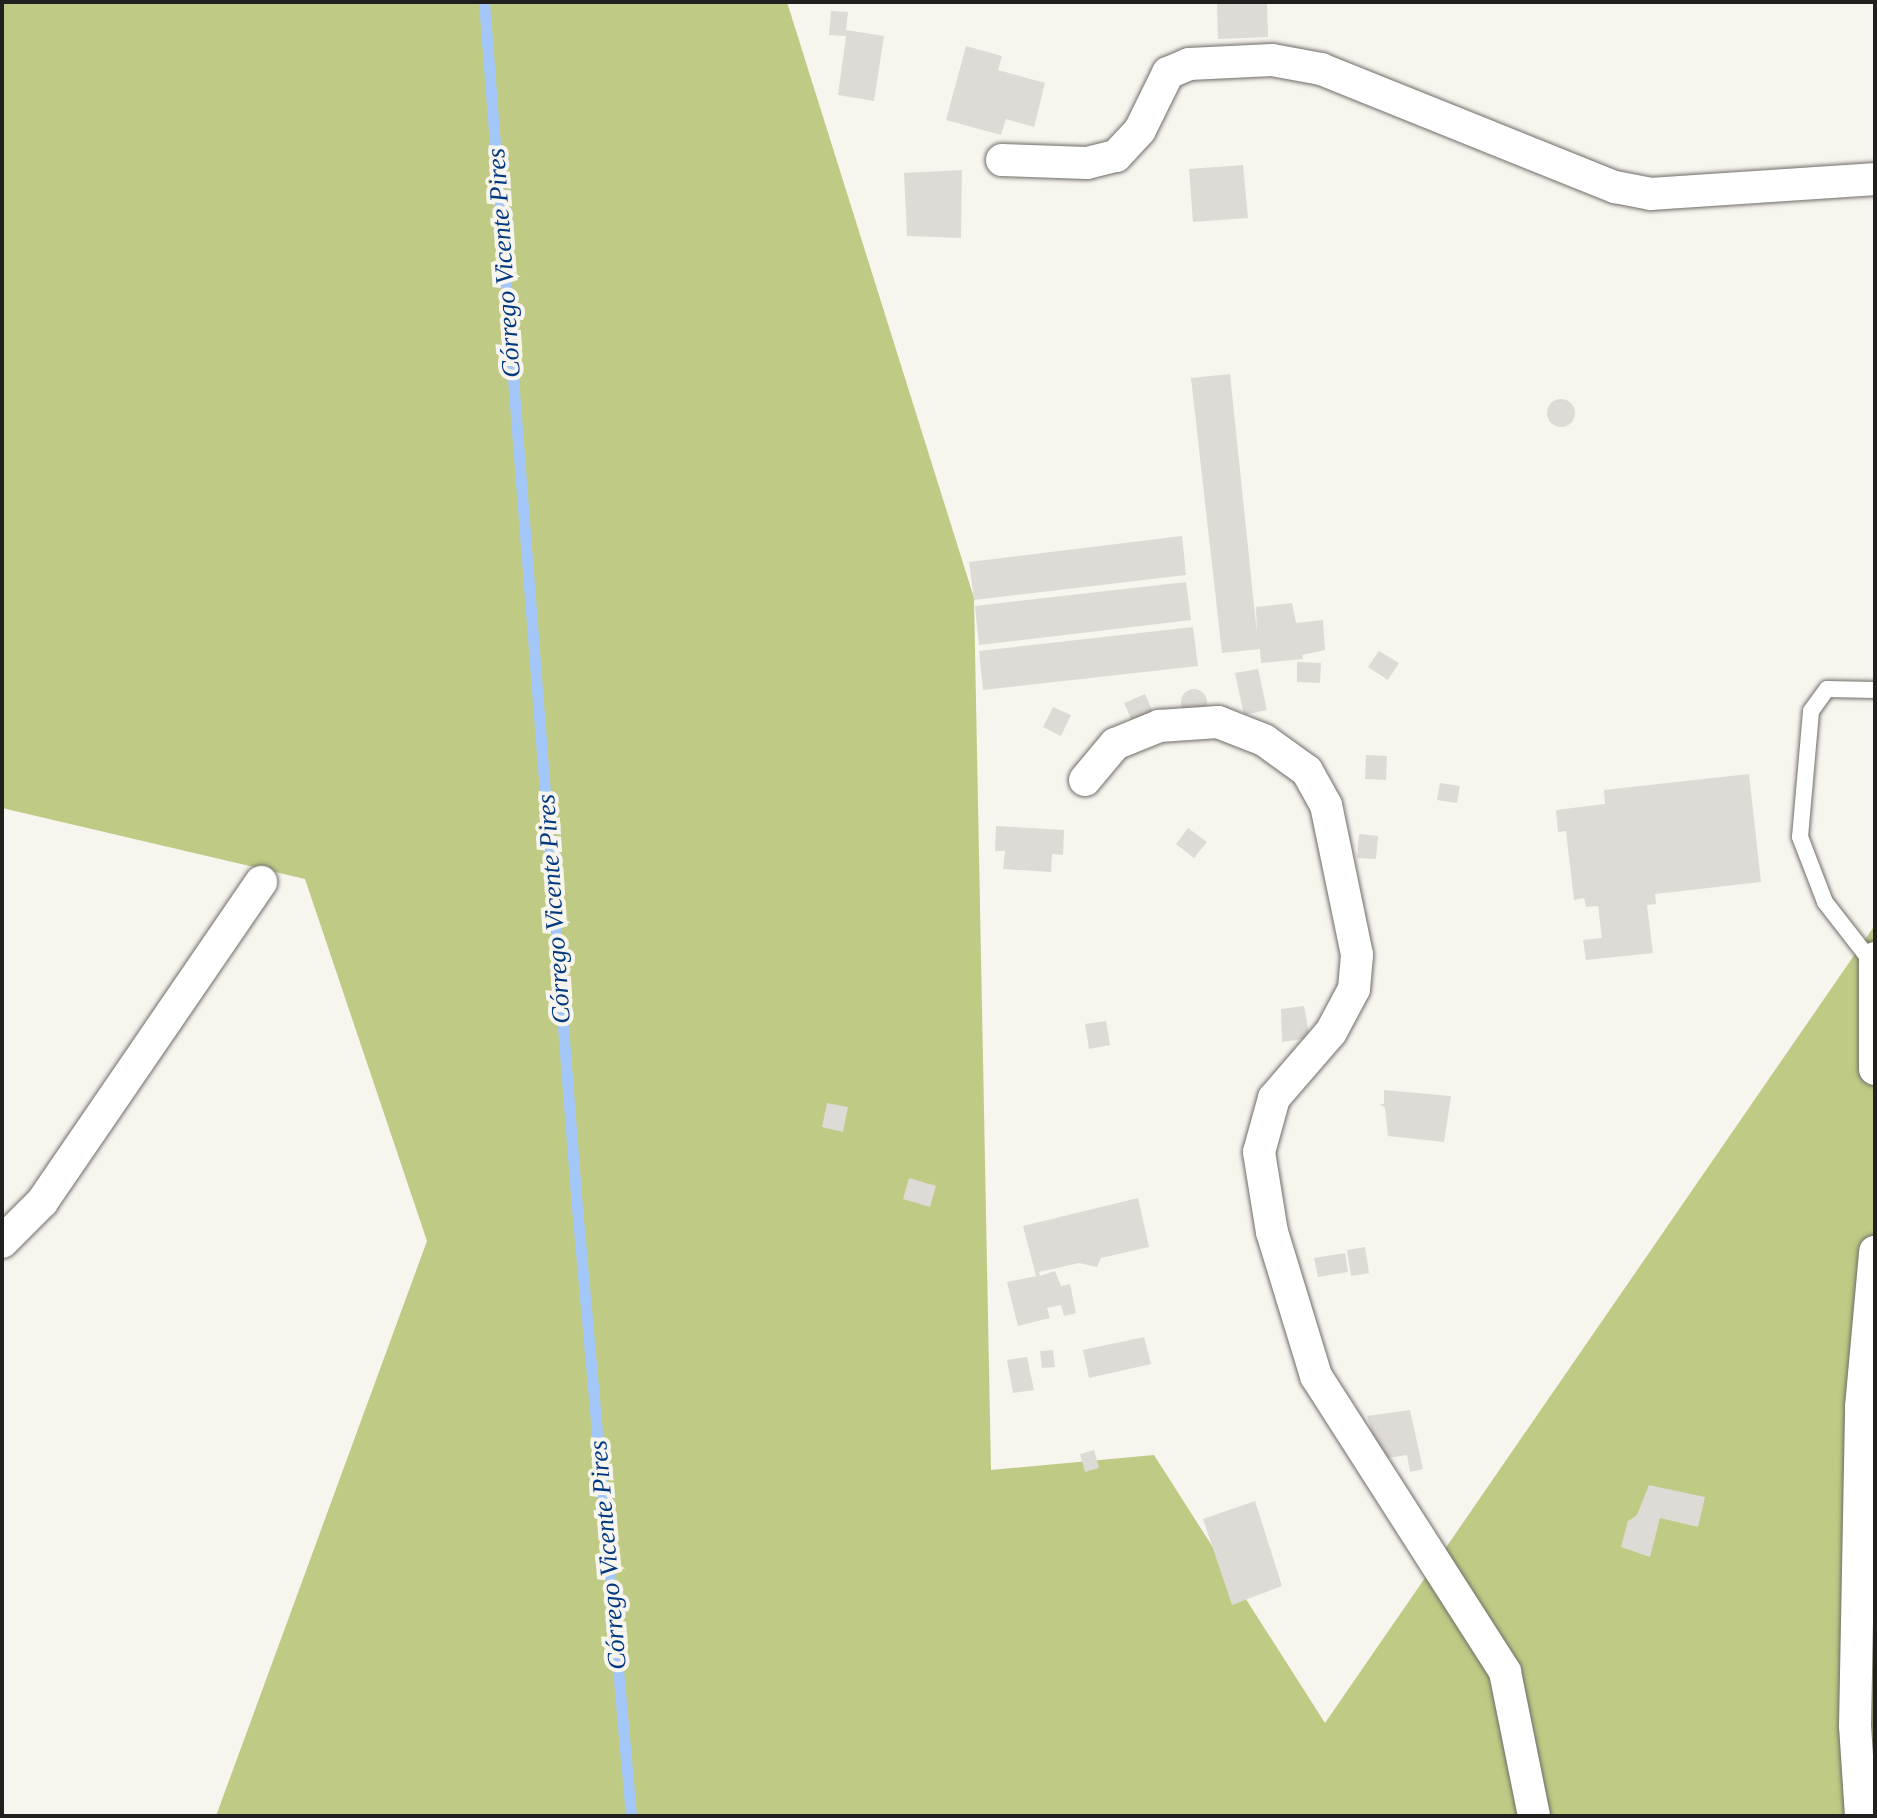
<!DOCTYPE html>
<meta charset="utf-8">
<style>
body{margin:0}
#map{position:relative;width:1877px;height:1818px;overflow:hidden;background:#f8f5ef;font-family:"Times New Roman",serif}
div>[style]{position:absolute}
.green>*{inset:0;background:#bfca85}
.stream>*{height:11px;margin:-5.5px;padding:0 5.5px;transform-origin:5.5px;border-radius:5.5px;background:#a4c7fa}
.building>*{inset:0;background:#dedad5}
.round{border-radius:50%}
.roads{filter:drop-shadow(0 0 2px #706d68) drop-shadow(0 0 2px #706d68)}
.lane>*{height:16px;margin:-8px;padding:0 8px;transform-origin:8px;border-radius:8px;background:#fff}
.street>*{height:32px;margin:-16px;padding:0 16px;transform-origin:16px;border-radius:16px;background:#fff}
span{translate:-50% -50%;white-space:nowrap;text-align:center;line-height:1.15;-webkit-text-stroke:8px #f8f5ef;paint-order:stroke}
.water-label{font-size:26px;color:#013981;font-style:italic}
.frame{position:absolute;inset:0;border:4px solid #21201e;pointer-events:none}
</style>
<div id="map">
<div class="green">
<i style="clip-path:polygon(2px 2px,787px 2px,974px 598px,991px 1470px,1154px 1455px,1325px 1723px,1875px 925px,1875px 1816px,216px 1816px,427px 1241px,305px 879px,2px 808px)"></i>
</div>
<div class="stream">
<i style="left:484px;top:2px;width:1209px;rotate:85.59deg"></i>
<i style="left:577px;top:1207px;width:611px;rotate:84.93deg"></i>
</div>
<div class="building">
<i style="clip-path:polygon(1217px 2px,1267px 2px,1268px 37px,1218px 39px)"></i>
<i style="clip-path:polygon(831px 11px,848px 12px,846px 30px,884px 36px,874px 101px,838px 95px,846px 36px,829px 35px)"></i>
<i style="clip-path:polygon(966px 46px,1002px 56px,998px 70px,1045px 83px,1034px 127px,1006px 119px,1001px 135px,946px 120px)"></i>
<i style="clip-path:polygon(1243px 165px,1248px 218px,1193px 222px,1189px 169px)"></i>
<i style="clip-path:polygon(962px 170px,961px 238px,907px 236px,904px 173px)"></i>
<i style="clip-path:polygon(1230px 374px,1257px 634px,1256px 607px,1292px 603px,1296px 623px,1323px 620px,1325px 650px,1302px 655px,1303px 659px,1261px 663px,1260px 649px,1222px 653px,1191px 378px)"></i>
<i class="round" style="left:1547px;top:399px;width:28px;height:28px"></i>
<i style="clip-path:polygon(1182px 536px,1186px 575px,974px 600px,969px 562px)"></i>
<i style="clip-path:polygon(1186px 582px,1191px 620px,979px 645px,975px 606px)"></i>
<i style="clip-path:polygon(1193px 627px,1198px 666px,983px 690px,979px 651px)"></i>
<i style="clip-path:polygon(1379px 651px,1399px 663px,1388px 680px,1368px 667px)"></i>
<i style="clip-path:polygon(1297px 662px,1321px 663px,1320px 683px,1297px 682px)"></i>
<i style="clip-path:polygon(1258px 669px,1267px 710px,1244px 715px,1235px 673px)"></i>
<i class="round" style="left:1181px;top:689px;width:26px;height:26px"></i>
<i style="clip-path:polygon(1145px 694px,1153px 712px,1132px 721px,1124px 703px)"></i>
<i style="clip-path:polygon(1053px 707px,1071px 715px,1061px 736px,1043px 727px)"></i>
<i style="clip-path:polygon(1366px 755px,1387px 756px,1386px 780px,1365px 779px)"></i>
<i style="clip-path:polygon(1749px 774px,1761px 882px,1655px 894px,1656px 904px,1647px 905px,1653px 953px,1586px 960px,1583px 940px,1602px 938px,1598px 906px,1586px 907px,1584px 898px,1574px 900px,1566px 831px,1558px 832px,1556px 810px,1605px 804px,1604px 790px)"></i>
<i style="clip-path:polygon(1440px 783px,1460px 786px,1457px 803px,1437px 800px)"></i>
<i style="clip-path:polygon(996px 826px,1064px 830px,1063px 855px,1052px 854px,1051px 872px,1003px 869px,1005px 851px,995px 851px)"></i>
<i style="clip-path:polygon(1188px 828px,1207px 842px,1194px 858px,1176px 844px)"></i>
<i style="clip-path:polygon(1359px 834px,1378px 836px,1376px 859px,1357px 858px)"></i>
<i style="clip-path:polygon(1304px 1006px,1310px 1038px,1282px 1042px,1281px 1009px)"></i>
<i style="clip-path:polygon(1106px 1021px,1110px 1045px,1089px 1049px,1085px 1024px)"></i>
<i style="clip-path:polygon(1384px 1090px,1451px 1096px,1444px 1142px,1388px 1136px,1385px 1108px,1380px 1104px,1384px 1104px)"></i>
<i style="clip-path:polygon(827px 1103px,848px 1107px,843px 1132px,822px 1127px)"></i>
<i style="clip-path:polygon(909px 1178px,936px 1186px,930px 1207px,903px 1199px)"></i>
<i style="clip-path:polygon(1138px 1198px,1149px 1247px,1101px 1258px,1097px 1267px,1079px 1263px,1039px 1272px,1040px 1276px,1055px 1271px,1061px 1286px,1070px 1284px,1076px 1313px,1064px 1316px,1061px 1305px,1047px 1308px,1050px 1318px,1018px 1326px,1007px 1282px,1036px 1276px,1023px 1226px)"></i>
<i style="clip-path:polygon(1365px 1247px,1369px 1273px,1351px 1276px,1347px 1250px)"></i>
<i style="clip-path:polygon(1345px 1253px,1348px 1272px,1318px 1277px,1314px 1258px)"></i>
<i style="clip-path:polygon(1144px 1337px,1151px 1364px,1089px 1378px,1083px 1350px)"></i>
<i style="clip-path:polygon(1053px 1350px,1055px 1367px,1042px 1368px,1040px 1351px)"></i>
<i style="clip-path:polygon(1027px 1357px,1034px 1390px,1013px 1393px,1007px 1360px)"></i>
<i style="clip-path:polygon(1410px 1410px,1423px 1469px,1410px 1472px,1407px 1455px,1381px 1459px,1367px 1416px)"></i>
<i style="clip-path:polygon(1094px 1450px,1099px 1468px,1085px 1472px,1080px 1454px)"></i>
<i style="clip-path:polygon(1649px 1485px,1705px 1497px,1698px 1527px,1660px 1518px,1650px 1557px,1621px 1547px,1628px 1521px,1637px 1515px)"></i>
<i style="clip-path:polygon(1255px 1501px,1282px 1586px,1232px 1605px,1203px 1519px)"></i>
</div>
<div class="roads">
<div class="lane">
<i style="left:1874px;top:965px;width:80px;rotate:-127.9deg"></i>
<i style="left:1825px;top:902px;width:70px;rotate:-111deg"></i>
<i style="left:1800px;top:837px;width:126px;rotate:-85deg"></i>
<i style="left:1811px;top:711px;width:27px;rotate:-54deg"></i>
<i style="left:1827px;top:689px;width:48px;rotate:1.2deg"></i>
</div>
<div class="street">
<i style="left:1002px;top:160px;width:85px;rotate:2deg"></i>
<i style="left:1087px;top:163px;width:30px;rotate:-14deg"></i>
<i style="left:1116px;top:156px;width:35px;rotate:-47deg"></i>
<i style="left:1140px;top:130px;width:64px;rotate:-63.8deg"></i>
<i style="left:1168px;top:73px;width:23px;rotate:-23deg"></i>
<i style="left:1189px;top:64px;width:83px;rotate:-2.8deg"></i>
<i style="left:1272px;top:60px;width:50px;rotate:10.4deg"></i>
<i style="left:1321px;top:69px;width:317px;rotate:21.9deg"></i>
<i style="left:1615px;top:187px;width:37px;rotate:11deg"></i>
<i style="left:1651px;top:194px;width:225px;rotate:-3.8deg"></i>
<i style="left:1085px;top:780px;width:47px;rotate:-50.2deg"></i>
<i style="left:1115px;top:744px;width:48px;rotate:-22.2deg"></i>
<i style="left:1159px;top:726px;width:59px;rotate:-3.9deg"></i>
<i style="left:1218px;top:722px;width:49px;rotate:21.4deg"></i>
<i style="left:1264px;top:740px;width:53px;rotate:35.8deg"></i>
<i style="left:1307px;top:771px;width:39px;rotate:61deg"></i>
<i style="left:1326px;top:805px;width:153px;rotate:78.3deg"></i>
<i style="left:1357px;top:955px;width:34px;rotate:95deg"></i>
<i style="left:1354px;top:989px;width:49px;rotate:118.1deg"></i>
<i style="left:1331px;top:1032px;width:87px;rotate:130.8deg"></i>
<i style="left:1274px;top:1098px;width:56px;rotate:105.5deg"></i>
<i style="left:1259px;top:1152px;width:81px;rotate:80.8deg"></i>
<i style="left:1272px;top:1232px;width:151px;rotate:73deg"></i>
<i style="left:1316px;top:1376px;width:351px;rotate:57.4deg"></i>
<i style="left:1505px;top:1672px;width:147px;rotate:78.6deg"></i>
<i style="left:1875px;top:958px;width:111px;rotate:90deg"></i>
<i style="left:2px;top:1242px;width:57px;rotate:-45deg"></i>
<i style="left:42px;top:1202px;width:388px;rotate:-55.6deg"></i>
<i style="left:1861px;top:1816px;width:90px;rotate:-93.8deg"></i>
<i style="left:1855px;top:1726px;width:319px;rotate:-88.9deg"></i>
<i style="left:1861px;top:1407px;width:156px;rotate:-84.8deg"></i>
</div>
</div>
<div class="water-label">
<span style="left:504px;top:263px;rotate:-94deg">Córrego Vicente Pires</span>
<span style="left:554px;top:909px;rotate:-94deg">Córrego Vicente Pires</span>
<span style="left:608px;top:1555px;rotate:-95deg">Córrego Vicente Pires</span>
</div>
<div class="frame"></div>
</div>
